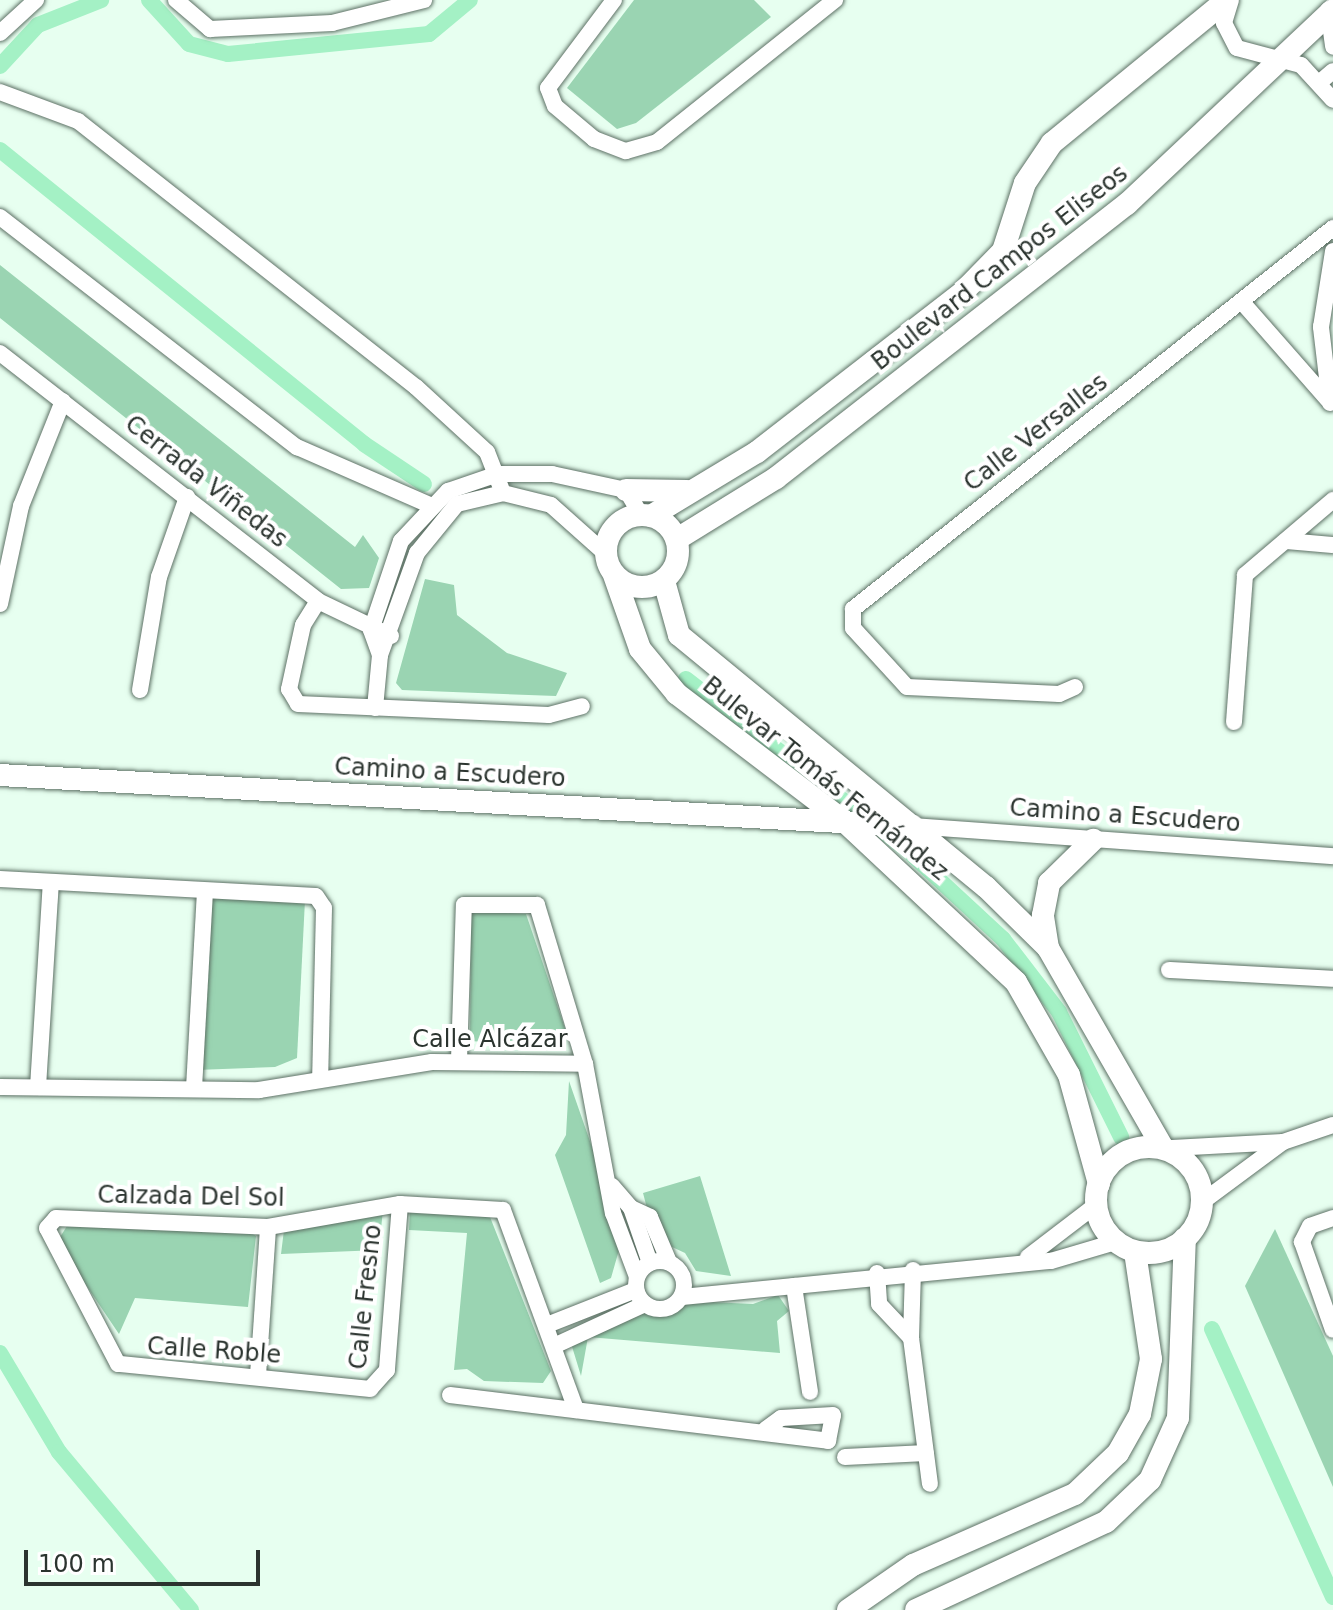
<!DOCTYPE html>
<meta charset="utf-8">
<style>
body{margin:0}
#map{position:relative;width:1333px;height:1610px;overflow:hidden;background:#e7fff0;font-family:"DejaVu Sans",sans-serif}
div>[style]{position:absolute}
.green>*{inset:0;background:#9ad4b2}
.canal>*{height:16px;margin:-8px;padding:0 8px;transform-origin:8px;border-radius:8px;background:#a4f1c5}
.roads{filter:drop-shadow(0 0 2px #5d7165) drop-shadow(0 0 2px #5d7165)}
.street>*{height:16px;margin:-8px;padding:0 8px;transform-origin:8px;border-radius:8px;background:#fff}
.street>.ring{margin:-8px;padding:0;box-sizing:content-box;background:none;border:16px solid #fff;border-radius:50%}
.secondary>*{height:22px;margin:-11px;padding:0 11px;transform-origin:11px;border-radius:11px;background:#fff}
.secondary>.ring{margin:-11px;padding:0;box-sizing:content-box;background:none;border:22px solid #fff;border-radius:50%}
span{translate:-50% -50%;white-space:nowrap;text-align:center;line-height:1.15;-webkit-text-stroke:8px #fff;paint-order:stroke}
.street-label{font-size:24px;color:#2b342f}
.scale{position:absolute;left:24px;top:1550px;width:236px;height:36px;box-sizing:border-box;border:4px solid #2b342f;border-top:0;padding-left:10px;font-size:24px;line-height:28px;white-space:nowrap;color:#2b342f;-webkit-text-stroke:6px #fff;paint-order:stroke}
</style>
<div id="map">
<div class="green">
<i style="clip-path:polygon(634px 0,754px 0,771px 17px,636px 123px,617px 129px,567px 88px)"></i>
<i style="clip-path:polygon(0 265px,355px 547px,363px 535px,379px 558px,369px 588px,341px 589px,0 318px)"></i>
<i style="clip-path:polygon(425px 579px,454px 585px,457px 615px,507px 653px,567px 673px,556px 696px,402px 690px,396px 683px)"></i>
<i style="clip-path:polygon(208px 896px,305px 900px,297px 1058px,275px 1067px,196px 1070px)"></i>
<i style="clip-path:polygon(471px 911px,526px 914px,568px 1037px,561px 1047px,470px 1041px)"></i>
<i style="clip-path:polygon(569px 1081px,623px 1236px,611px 1278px,600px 1283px,555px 1155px,566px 1135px)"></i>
<i style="clip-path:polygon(700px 1176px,731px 1276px,696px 1271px,685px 1253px,655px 1239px,643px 1193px)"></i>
<i style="clip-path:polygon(383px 1209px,379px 1250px,281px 1254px,284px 1230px)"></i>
<i style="clip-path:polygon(410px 1210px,490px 1217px,551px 1371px,543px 1383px,484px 1381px,467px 1369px,454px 1370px,467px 1233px,409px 1230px)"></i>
<i style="clip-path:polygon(67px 1226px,250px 1232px,256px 1236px,248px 1307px,135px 1298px,119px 1334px,57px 1242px)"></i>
<i style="clip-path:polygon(1275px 1229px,1333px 1356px,1333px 1487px,1245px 1286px)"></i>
<i style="clip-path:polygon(778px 1295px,789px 1311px,777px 1321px,780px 1353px,588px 1337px,581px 1376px,570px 1340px,644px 1309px,668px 1311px,688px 1301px,753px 1304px)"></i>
</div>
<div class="canal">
<i style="left:149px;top:0;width:59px;rotate:47.7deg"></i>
<i style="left:189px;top:44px;width:40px;rotate:14.4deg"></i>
<i style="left:228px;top:54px;width:202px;rotate:-5.7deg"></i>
<i style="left:429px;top:34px;width:53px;rotate:-39.7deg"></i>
<i style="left:0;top:66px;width:56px;rotate:-47.2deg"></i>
<i style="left:38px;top:25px;width:68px;rotate:-21.6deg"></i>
<i style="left:0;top:150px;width:468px;rotate:38.9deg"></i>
<i style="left:364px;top:444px;width:72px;rotate:33.7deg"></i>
<i style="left:686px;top:679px;width:279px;rotate:37.7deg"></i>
<i style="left:907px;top:850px;width:131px;rotate:42.8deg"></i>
<i style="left:1003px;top:939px;width:92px;rotate:52.5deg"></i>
<i style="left:1059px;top:1012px;width:140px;rotate:63.6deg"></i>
<i style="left:1212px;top:1329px;width:294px;rotate:65.7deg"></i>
<i style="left:0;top:1353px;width:115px;rotate:59.2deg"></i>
<i style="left:59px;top:1452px;width:206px;rotate:50.1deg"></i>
</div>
<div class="roads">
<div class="street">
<i style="left:176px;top:0;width:45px;rotate:40.5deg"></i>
<i style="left:210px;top:29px;width:122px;rotate:-2.8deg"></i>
<i style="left:332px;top:23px;width:95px;rotate:-14deg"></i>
<i style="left:614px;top:0;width:110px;rotate:126.9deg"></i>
<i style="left:548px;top:88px;width:19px;rotate:69deg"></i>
<i style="left:555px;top:106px;width:51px;rotate:40.2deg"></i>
<i style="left:594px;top:139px;width:34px;rotate:21deg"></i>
<i style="left:626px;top:151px;width:32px;rotate:-16deg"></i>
<i style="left:657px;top:142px;width:228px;rotate:-38.6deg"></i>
<i style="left:1231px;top:0;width:24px;rotate:107deg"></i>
<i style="left:1224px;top:23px;width:28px;rotate:63deg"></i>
<i style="left:1237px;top:48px;width:66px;rotate:14.9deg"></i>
<i style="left:1301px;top:65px;width:47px;rotate:47.6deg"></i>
<i style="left:1328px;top:10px;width:37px;rotate:82deg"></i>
<i style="left:0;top:33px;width:49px;rotate:-42.5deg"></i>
<i style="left:1319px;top:83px;width:18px;rotate:-41deg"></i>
<i style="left:0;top:92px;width:83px;rotate:20.4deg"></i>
<i style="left:78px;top:121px;width:430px;rotate:38.2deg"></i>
<i style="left:416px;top:387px;width:96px;rotate:42.5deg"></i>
<i style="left:487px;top:452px;width:44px;rotate:68.7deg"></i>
<i style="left:0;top:217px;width:376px;rotate:37.8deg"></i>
<i style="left:297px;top:447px;width:145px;rotate:23.6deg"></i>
<i style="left:1242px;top:302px;width:130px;rotate:48.7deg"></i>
<i style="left:0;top:353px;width:403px;rotate:37.9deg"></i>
<i style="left:318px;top:601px;width:81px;rotate:25.6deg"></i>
<i style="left:1330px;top:403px;width:77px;rotate:-96.8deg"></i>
<i style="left:1321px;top:327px;width:77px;rotate:-81deg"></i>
<i style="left:1286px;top:541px;width:47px;rotate:4.9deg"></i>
<i style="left:318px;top:601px;width:28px;rotate:122deg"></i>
<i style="left:303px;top:625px;width:66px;rotate:102.3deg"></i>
<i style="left:289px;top:689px;width:17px;rotate:59deg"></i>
<i style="left:298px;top:704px;width:251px;rotate:2.5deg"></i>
<i style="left:549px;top:715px;width:34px;rotate:-15deg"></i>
<i style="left:0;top:604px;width:100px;rotate:-77.9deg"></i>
<i style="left:21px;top:506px;width:113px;rotate:-68.2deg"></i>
<i style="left:380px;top:655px;width:27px;rotate:-110deg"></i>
<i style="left:371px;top:630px;width:94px;rotate:-71.4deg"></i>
<i style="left:401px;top:541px;width:69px;rotate:-46.8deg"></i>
<i style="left:448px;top:491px;width:53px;rotate:-18.8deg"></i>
<i style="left:498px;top:474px;width:54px"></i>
<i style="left:552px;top:474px;width:76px;rotate:12.2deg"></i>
<i style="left:626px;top:490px;width:29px;rotate:59deg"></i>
<i style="left:1075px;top:687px;width:17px;rotate:156deg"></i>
<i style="left:1059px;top:694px;width:152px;rotate:-177.4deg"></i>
<i style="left:907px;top:687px;width:80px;rotate:-132.5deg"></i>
<i style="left:853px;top:628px;width:19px;rotate:-90deg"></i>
<i style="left:853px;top:609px;width:613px;rotate:-38.44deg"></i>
<i style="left:140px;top:690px;width:115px;rotate:-80.5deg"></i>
<i style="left:159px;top:577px;width:85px;rotate:-70.7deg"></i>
<i style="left:375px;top:708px;width:53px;rotate:-84.6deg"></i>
<i style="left:380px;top:655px;width:109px;rotate:-70.1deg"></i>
<i style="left:417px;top:553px;width:63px;rotate:-50.8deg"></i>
<i style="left:457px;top:504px;width:47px;rotate:-13.4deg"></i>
<i style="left:503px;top:493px;width:49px;rotate:14deg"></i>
<i style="left:551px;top:505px;width:74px;rotate:41.7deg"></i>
<i style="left:1234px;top:722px;width:147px;rotate:-85.7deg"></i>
<i style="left:1245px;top:575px;width:116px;rotate:-40.4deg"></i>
<i style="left:913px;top:826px;width:421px;rotate:4.1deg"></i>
<i style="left:0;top:879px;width:316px;rotate:3.1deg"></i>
<i style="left:316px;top:896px;width:14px;rotate:56deg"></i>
<i style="left:324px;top:908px;width:170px;rotate:91.3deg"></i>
<i style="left:1169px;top:970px;width:164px;rotate:3.1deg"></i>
<i style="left:459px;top:1060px;width:155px;rotate:-88.2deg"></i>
<i style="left:464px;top:905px;width:73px"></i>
<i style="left:537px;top:905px;width:166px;rotate:73.2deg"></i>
<i style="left:585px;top:1064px;width:152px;rotate:79.4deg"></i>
<i style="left:613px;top:1213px;width:68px;rotate:69.4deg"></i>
<i style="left:0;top:1087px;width:259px;rotate:0.7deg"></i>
<i style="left:259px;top:1090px;width:175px;rotate:-9.2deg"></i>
<i style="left:432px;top:1062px;width:153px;rotate:0.7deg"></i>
<i style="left:38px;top:1087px;width:205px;rotate:-86.4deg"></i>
<i style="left:194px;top:1088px;width:197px;rotate:-86.8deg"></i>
<i style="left:1172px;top:1148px;width:111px;rotate:-3.1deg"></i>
<i style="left:612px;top:1186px;width:29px;rotate:49deg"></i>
<i style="left:631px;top:1208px;width:58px;rotate:70.9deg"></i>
<i style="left:1202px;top:1202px;width:101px;rotate:-36.5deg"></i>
<i style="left:1283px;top:1142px;width:53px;rotate:-18.8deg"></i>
<i style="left:400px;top:1204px;width:167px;rotate:94.5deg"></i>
<i style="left:387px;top:1370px;width:25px;rotate:132deg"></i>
<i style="left:370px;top:1389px;width:253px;rotate:-174.3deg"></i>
<i style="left:118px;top:1364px;width:153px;rotate:-117.6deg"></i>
<i style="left:47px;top:1228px;width:13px;rotate:-48deg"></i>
<i style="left:56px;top:1218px;width:212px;rotate:2.4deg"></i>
<i style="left:268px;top:1227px;width:134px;rotate:-9.9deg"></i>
<i style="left:400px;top:1204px;width:103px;rotate:3.3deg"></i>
<i style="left:503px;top:1210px;width:213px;rotate:69.9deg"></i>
<i style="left:631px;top:1208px;width:21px;rotate:25deg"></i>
<i style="left:650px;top:1217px;width:49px;rotate:67.1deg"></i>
<i style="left:1333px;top:1218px;width:24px;rotate:161deg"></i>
<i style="left:1310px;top:1226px;width:18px;rotate:117deg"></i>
<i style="left:1302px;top:1242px;width:93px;rotate:70.6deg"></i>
<i style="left:1028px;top:1257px;width:86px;rotate:-37.4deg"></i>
<i class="ring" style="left:636px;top:1261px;width:32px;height:32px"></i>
<i style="left:877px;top:1273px;width:31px;rotate:86deg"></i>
<i style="left:879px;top:1304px;width:47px;rotate:46.7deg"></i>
<i style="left:911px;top:1338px;width:147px;rotate:82.6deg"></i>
<i style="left:794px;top:1286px;width:107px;rotate:81.4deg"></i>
<i style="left:682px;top:1297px;width:371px;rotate:-5.6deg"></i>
<i style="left:1051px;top:1261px;width:67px;rotate:-16.5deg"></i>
<i style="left:547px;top:1325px;width:96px;rotate:-21.5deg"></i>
<i style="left:911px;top:1338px;width:68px;rotate:-88.3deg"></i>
<i style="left:556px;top:1345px;width:98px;rotate:-24.7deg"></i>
<i style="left:258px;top:1375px;width:148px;rotate:-86.1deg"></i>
<i style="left:450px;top:1395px;width:381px;rotate:6.9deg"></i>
<i style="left:828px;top:1441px;width:26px;rotate:-79deg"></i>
<i style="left:833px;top:1415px;width:52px;rotate:176.7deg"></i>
<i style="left:781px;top:1418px;width:19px;rotate:144deg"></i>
<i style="left:845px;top:1457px;width:81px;rotate:-2.8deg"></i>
</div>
<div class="secondary">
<i style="left:626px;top:490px;width:61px;rotate:0.9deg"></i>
<i class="ring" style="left:606px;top:515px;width:50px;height:50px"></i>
<i style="left:651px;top:516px;width:124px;rotate:-31.1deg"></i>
<i style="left:757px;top:452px;width:261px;rotate:-37.8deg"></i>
<i style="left:963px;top:292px;width:57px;rotate:-45.7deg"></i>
<i style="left:1003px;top:251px;width:71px;rotate:-72.1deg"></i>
<i style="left:1025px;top:183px;width:48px;rotate:-56deg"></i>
<i style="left:1052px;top:143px;width:226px;rotate:-39.3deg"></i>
<i style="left:677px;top:539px;width:116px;rotate:-31.6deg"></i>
<i style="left:776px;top:478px;width:445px;rotate:-38deg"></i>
<i style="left:1127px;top:204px;width:283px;rotate:-43.3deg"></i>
<i style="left:614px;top:575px;width:78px;rotate:70.6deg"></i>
<i style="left:640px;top:649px;width:58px;rotate:50.6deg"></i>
<i style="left:677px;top:694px;width:211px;rotate:37.3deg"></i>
<i style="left:845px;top:822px;width:234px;rotate:43.1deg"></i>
<i style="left:1016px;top:982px;width:107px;rotate:60.3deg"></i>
<i style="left:1069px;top:1075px;width:113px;rotate:74.6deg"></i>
<i style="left:664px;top:581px;width:56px;rotate:74.5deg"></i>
<i style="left:679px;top:635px;width:397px;rotate:39.4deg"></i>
<i style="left:986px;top:887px;width:87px;rotate:44.5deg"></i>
<i style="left:1048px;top:948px;width:228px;rotate:60.1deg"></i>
<i style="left:0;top:775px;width:914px;rotate:3.2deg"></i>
<i style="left:1048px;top:948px;width:33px;rotate:-99deg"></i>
<i style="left:1043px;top:915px;width:33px;rotate:-79deg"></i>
<i style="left:1049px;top:883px;width:62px;rotate:-44.3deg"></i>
<i class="ring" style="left:1096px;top:1147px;width:84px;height:84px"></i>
<i style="left:848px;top:1610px;width:79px;rotate:-34.7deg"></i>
<i style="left:913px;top:1565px;width:177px;rotate:-23.7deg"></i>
<i style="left:1075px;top:1494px;width:59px;rotate:-43.6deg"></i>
<i style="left:1118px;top:1453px;width:45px;rotate:-60.6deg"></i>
<i style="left:1140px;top:1414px;width:56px;rotate:-78.7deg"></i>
<i style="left:1151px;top:1359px;width:108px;rotate:-98.5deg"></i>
<i style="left:916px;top:1610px;width:209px;rotate:-24.9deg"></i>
<i style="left:1106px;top:1522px;width:61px;rotate:-43.7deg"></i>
<i style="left:1150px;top:1480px;width:68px;rotate:-65.7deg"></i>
<i style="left:1178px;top:1418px;width:180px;rotate:-87.8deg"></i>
</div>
</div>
<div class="street-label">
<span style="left:1000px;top:268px;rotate:-38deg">Boulevard Campos Eliseos</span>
<span style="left:1036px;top:433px;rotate:-38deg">Calle Versalles</span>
<span style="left:206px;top:482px;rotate:38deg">Cerrada Viñedas</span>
<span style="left:450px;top:773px;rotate:3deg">Camino a Escudero</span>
<span style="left:825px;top:779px;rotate:39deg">Bulevar Tomás Fernández</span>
<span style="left:1125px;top:816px;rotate:4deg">Camino a Escudero</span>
<span style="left:490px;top:1040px">Calle Alcázar</span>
<span style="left:191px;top:1197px;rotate:1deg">Calzada Del Sol</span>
<span style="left:366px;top:1297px;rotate:-84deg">Calle Fresno</span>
<span style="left:214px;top:1351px;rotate:4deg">Calle Roble</span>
</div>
<div class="scale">100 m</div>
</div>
